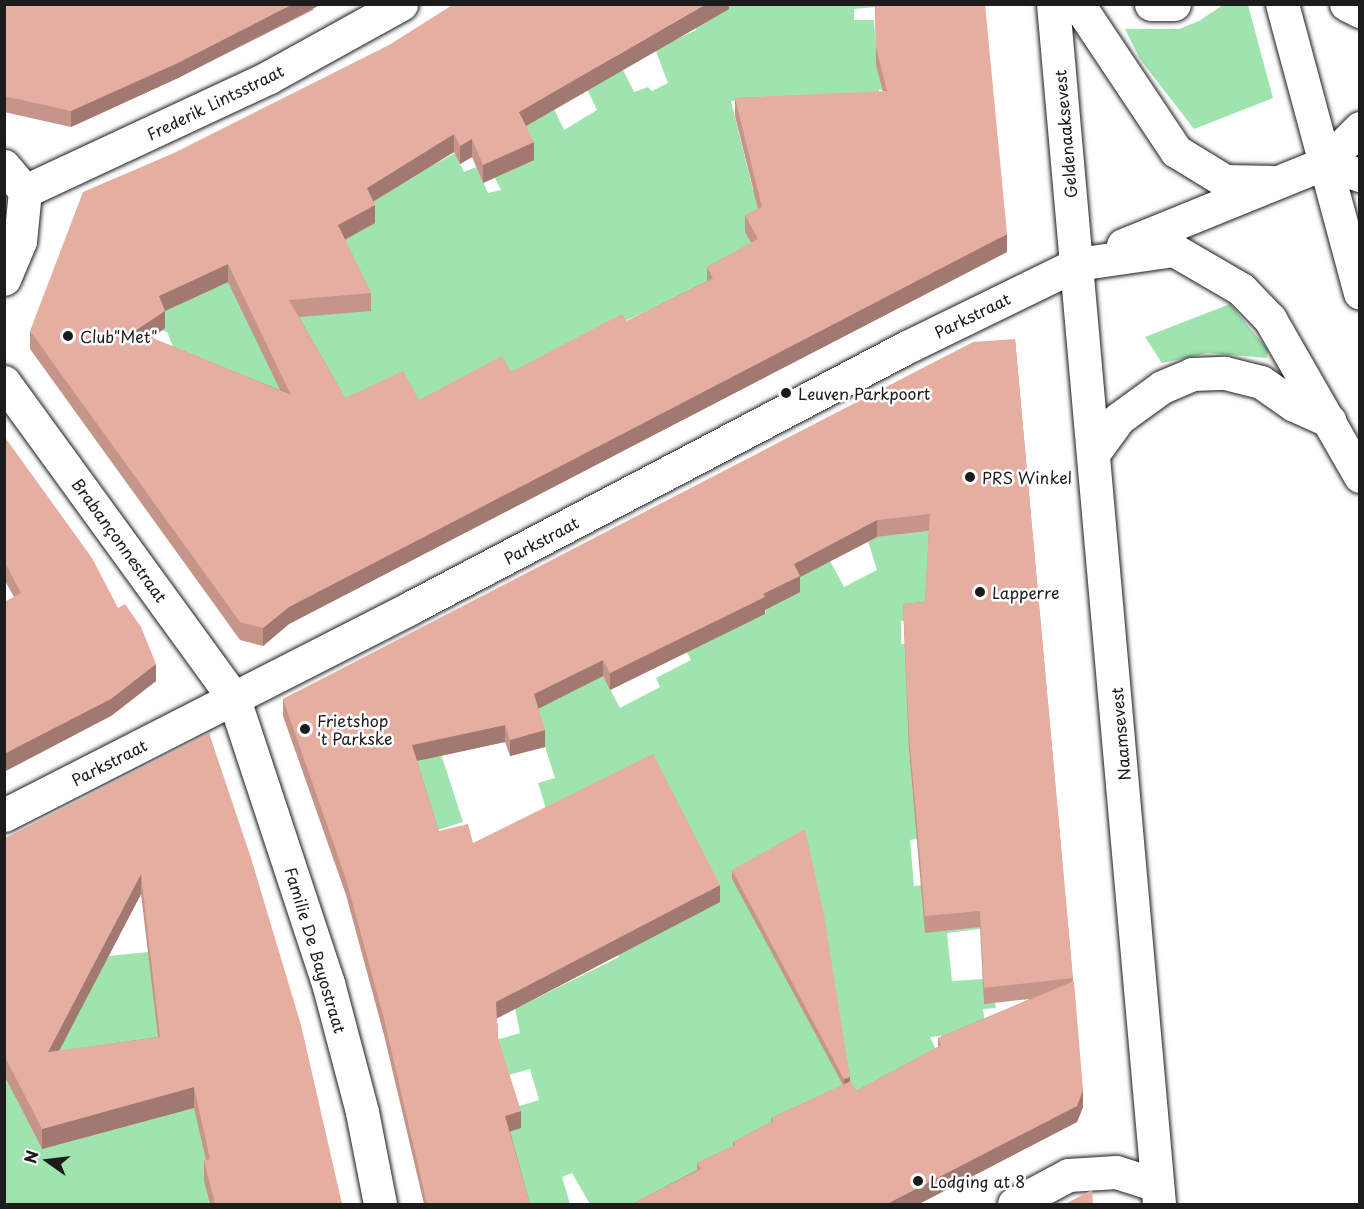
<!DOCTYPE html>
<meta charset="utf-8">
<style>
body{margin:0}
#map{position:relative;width:1364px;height:1209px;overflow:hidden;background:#fff;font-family:"Playpen Sans",sans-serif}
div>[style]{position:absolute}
.green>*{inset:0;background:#9fe3af}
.roads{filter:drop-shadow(0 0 2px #1c1c1c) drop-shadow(0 0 2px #1c1c1c)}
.minor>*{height:33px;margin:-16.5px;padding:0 16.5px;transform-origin:16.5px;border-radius:16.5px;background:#fff}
.tertiary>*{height:33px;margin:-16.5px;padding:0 16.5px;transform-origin:16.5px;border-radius:16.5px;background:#fff}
.secondary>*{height:33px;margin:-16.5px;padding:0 16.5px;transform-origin:16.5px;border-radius:16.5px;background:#fff}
.wall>*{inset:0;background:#c6958a}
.shaded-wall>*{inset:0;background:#a17971}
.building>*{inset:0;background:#e6ada1}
.dots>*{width:16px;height:16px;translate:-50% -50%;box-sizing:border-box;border:3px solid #fff;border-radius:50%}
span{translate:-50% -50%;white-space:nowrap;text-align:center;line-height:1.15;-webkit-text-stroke:5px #fff;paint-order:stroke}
.street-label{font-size:16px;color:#1c1c1c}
.poi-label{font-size:16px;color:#1c1c1c}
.left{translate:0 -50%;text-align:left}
.frame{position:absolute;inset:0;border:6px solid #1c1c1c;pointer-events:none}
.north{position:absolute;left:18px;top:1131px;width:60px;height:60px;-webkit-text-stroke:4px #fff;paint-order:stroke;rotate:284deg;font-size:16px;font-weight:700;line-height:24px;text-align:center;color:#1c1c1c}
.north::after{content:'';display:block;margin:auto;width:21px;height:27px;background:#1c1c1c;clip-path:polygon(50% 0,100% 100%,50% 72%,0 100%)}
</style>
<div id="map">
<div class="green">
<i style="clip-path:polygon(726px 5px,898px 5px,854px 9px,854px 20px,874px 20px,877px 66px,894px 89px,879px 90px,880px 103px,757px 98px,731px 101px,753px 190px,846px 181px,746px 233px,759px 259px,443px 405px,289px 407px,182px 368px,167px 332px,144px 324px,288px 226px,419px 173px,455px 153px,464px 172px,476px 167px,488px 193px,501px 190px,487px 162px,517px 124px,553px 107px,564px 130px,597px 110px,573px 59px,609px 42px,634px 92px,648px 87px,652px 91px,668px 83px,648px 30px,667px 21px,677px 39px,696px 30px,695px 26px)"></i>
<i style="clip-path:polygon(1223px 5px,1248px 5px,1273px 98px,1194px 129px,1140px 59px,1125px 29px,1179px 29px,1199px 21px)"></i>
<i style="clip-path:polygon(1230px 304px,1268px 350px,1267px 358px,1208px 353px,1162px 363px,1145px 337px)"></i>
<i style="clip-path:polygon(956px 528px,925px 619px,901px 621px,901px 644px,935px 642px,909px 751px,913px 795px,927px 837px,910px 840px,914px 886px,922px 885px,987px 928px,947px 933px,952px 981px,983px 979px,995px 1002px,996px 1008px,983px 1009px,986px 1032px,930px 1037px,952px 1084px,663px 1204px,590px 1204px,572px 1173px,562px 1177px,570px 1204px,520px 1204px,499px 1153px,516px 1107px,539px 1100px,530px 1069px,485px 1082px,475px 1046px,520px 1033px,515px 1009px,619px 957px,550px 822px,538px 783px,555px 778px,536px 718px,512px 701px,601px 672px,620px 708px,660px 687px,656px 678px,691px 660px,679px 637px,715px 638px,765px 614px,781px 554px,824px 550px,844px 587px,877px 570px,867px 538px)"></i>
<i style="clip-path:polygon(441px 754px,463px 822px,416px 837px,398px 767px)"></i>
<i style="clip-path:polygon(101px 942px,109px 956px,148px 952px,164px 1056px,6px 1078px,42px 1149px,194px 1108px,212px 1141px,211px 1204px,5px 1204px,4px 999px)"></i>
</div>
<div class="roads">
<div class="minor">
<i style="left:4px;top:166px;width:33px;rotate:50deg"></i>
<i style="left:25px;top:191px;width:50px;rotate:95.7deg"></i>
<i style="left:20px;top:241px;width:41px;rotate:112.8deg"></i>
<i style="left:25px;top:191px;width:269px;rotate:-25deg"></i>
<i style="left:269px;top:77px;width:151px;rotate:-28.9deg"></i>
<i style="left:4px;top:382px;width:392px;rotate:54deg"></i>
<i style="left:234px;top:699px;width:299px;rotate:71.7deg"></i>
<i style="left:328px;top:983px;width:133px;rotate:75.2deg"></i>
<i style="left:362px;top:1112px;width:94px;rotate:78.9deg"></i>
<i style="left:1014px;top:1204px;width:61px;rotate:-28.2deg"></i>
<i style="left:1068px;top:1175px;width:48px;rotate:-3.6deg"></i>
<i style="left:1116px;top:1172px;width:43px;rotate:17.6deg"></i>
</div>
<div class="tertiary">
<i style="left:1360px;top:128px;width:49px;rotate:135deg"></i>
<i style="left:1325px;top:163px;width:37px;rotate:19deg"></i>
<i style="left:4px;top:815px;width:456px;rotate:-27deg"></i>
<i style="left:410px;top:608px;width:561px;rotate:-27.71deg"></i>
<i style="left:907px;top:347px;width:189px;rotate:-26deg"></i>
</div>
<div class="secondary">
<i style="left:1053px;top:4px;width:1205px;rotate:84.95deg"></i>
<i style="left:1078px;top:4px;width:177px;rotate:56.3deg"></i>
<i style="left:1176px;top:151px;width:57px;rotate:31.5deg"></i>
<i style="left:1225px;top:181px;width:51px;rotate:1.1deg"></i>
<i style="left:1151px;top:4px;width:23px"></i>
<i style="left:1282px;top:4px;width:299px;rotate:74.9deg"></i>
<i style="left:1346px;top:4px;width:16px;rotate:27deg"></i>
<i style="left:1123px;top:245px;width:218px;rotate:-22.1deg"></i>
<i style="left:1077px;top:264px;width:98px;rotate:-8.2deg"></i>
<i style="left:1174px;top:250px;width:78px;rotate:30.2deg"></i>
<i style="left:1241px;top:289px;width:42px;rotate:46deg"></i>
<i style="left:1270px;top:319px;width:181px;rotate:60.2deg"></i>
<i style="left:1095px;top:451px;width:39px;rotate:-54deg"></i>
<i style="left:1118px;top:419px;width:54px;rotate:-36deg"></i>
<i style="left:1162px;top:387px;width:33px;rotate:-23deg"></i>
<i style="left:1192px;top:374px;width:33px;rotate:-2deg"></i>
<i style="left:1225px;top:373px;width:37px;rotate:14deg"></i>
<i style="left:1261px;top:382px;width:40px;rotate:34.9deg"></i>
<i style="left:1294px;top:405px;width:39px;rotate:24deg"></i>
</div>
</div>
<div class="wall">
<i style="clip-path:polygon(4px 4px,315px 9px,178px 78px,71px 127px,4px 112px)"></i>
<i style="clip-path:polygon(evenodd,729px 4px,729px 9px,526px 126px,534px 160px,483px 183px,472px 157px,460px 164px,454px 152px,373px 202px,375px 223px,345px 240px,371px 293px,371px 311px,299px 317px,345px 398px,419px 400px,511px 372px,627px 321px,707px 281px,707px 267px,751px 243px,745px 232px,745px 215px,758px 209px,735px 116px,735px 98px,883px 92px,876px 65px,875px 4px,1007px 252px,289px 624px,263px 646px,240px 640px,30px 349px,30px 331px,729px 4px,228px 282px,280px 390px,152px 338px,165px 328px,165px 311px,228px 282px)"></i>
<i style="clip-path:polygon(1015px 339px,1073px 981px,1083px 1107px,1077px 1122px,919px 1204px,632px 1204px,697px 1170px,697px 1163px,733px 1146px,733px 1142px,771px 1122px,771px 1118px,843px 1085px,732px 879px,732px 870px,850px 1082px,856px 1091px,938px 1047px,938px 1038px,1030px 999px,984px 1004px,980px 927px,925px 933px,909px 751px,903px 604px,925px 602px,929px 531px,877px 537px,800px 577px,800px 592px,765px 610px,765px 614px,610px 690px,603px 676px,538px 708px,545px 747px,510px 756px,505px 742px,417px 761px,439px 831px,473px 843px,720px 902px,497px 1018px,498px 1038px,521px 1128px,510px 1131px,530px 1204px,424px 1204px,384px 1035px,346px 895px,283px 716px,283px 699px)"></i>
<i style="clip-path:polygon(4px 436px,156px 681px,111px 716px,14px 597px,4px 579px)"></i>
<i style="clip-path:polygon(evenodd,209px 733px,342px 1204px,210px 1204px,204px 1181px,204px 1161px,206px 1160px,194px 1108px,42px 1149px,4px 1075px,4px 839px,209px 733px,141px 894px,158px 1037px,59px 1051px,141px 894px)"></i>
</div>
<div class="shaded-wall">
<i style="clip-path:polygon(293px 4px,322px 4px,178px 78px,71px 127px,71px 111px)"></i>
<i style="clip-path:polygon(706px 4px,729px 4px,729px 9px,519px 130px,519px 112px)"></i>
<i style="clip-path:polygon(454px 134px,454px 152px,367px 205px,367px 188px)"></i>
<i style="clip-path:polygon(472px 139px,472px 157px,460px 164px,460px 146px)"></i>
<i style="clip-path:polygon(534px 142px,534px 160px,483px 183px,483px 165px)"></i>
<i style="clip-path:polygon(375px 205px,375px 223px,338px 243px,338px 225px)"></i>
<i style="clip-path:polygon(1007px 234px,1007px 252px,289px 624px,263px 646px,263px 628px,289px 607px)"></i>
<i style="clip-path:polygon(228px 264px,228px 282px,165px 311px,165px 328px,135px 349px,135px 331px,159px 296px)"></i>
<i style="clip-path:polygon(877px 520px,877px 537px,800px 577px,800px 592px,765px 610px,765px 614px,610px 690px,610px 673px,763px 594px,794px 564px)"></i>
<i style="clip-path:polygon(603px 660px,603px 676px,534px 711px,534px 694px)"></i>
<i style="clip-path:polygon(156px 664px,156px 681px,111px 716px,4px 772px,4px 754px)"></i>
<i style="clip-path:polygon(505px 725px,505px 742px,412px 762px,412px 745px)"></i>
<i style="clip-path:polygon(545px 730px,545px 747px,510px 756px,510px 740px)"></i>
<i style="clip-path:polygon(141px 874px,141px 894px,48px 1072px,48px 1052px)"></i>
<i style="clip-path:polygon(720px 885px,720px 902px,496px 1019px,496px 1002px)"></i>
<i style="clip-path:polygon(850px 1077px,850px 1085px,844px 1087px,844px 1079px)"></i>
<i style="clip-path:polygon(194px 1087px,194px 1108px,42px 1149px,42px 1129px)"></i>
<i style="clip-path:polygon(1083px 1090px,1083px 1107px,1077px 1122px,919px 1204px,887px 1204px)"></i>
<i style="clip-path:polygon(521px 1111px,521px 1128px,505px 1133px,505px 1116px)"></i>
</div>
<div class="building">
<i style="clip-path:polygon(4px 4px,293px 4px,178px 63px,71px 111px,4px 96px)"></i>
<i style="clip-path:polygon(evenodd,454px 4px,706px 4px,519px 112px,534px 142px,483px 165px,472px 139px,460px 146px,454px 134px,367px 188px,375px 205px,338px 225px,371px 293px,289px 300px,345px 398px,403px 371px,419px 400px,502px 356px,511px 372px,622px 314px,627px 321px,713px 278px,707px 267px,758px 239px,745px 215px,762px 207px,735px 98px,887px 91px,876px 47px,876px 4px,985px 4px,1007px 234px,289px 607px,263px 628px,240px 622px,30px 331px,83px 192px,174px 153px,389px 45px,454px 4px,228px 264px,291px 395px,135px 331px,165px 311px,159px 296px,228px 264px)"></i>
<i style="clip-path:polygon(1015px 339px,1073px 978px,984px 988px,980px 911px,925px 916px,909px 735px,903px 604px,925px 602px,930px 514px,877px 520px,794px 564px,800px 576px,763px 594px,765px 597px,610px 673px,603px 660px,534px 694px,545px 730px,510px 740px,505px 725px,412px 745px,439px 831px,468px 824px,473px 843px,653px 754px,720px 885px,496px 1002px,498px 1038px,521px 1111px,505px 1116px,530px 1204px,427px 1204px,384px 1019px,346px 879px,283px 699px,973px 342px)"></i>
<i style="clip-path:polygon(4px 436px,92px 558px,118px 608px,125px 604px,141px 627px,156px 664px,111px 699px,4px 754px,4px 602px,21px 593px,4px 561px)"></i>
<i style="clip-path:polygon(evenodd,209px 733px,251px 858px,301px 1025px,342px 1204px,215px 1204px,204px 1161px,210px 1159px,194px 1087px,42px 1129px,4px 1055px,4px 839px,209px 733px,141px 874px,160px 1037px,48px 1052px,141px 874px)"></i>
<i style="clip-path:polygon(805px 829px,824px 915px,850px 1077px,844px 1079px,732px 870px)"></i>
<i style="clip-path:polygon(1074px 981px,1083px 1090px,1077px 1106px,887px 1204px,632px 1204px,701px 1169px,697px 1163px,735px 1145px,733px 1142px,773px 1121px,771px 1118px,851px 1081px,856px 1091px,941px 1045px,938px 1038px)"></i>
<i style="clip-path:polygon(1092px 1190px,1093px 1204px,1065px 1204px)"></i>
</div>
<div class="dots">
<i style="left:68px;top:336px;background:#1c1c1c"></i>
<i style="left:786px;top:393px;background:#1c1c1c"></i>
<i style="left:970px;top:477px;background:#1c1c1c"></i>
<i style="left:980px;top:592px;background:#1c1c1c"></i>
<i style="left:305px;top:729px;background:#1c1c1c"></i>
<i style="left:918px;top:1181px;background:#1c1c1c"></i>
</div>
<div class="street-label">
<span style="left:215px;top:102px;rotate:-26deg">Frederik Lintsstraat</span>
<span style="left:1065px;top:134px;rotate:-95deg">Geldenaaksevest</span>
<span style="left:972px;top:315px;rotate:-26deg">Parkstraat</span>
<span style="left:120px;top:540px;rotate:54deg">Brabançonnestraat</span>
<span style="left:541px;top:540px;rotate:-28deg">Parkstraat</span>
<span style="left:1120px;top:734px;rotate:-95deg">Naamsevest</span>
<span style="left:109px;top:762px;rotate:-27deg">Parkstraat</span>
<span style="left:316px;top:950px;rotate:73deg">Familie De Bayostraat</span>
</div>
<div class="poi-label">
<span class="left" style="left:80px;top:336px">Club"Met"</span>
<span class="left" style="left:798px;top:393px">Leuven Parkpoort</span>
<span class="left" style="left:982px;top:477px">PRS Winkel</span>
<span class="left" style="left:992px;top:592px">Lapperre</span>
<span class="left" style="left:317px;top:729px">Frietshop<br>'t Parkske</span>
<span class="left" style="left:930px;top:1181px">Lodging at 8</span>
</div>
<div class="frame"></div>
<div class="north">N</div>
</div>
